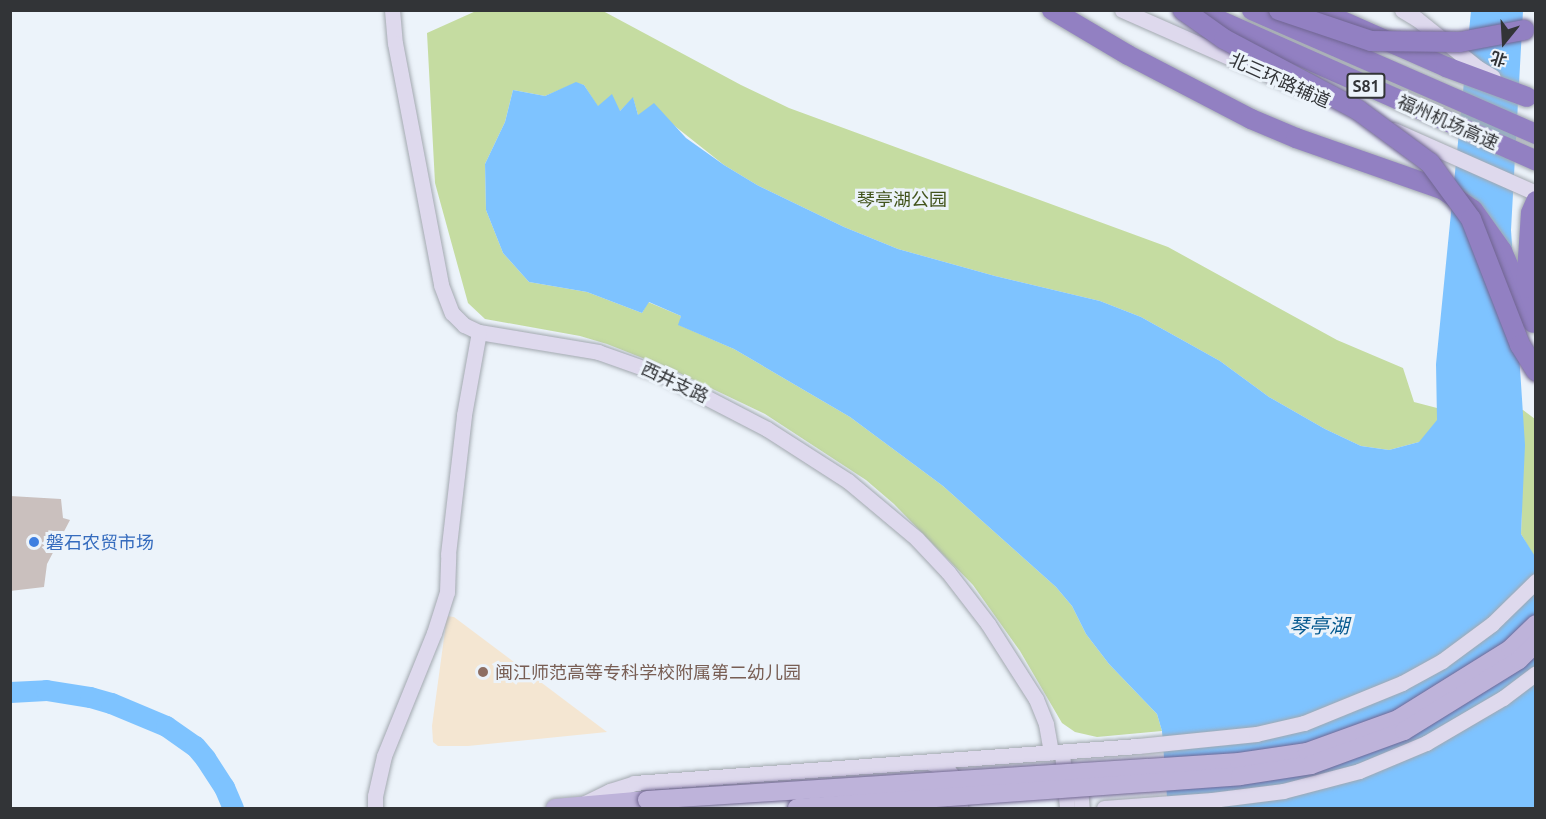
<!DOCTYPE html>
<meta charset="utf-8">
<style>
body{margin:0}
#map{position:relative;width:1546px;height:819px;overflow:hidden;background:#ecf3fa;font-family:Ubuntu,"Noto Sans SC",sans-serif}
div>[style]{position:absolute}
.education>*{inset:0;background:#f4e6d2}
.green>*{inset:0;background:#c5dca1}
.water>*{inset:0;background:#7ec3ff}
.river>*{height:21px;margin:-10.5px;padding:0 10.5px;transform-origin:10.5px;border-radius:10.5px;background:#7ec3ff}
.building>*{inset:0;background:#cac0be}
.roads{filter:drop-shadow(0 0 2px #a2a8af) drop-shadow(0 0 2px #a2a8af)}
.secondary>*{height:15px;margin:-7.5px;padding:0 7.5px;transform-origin:7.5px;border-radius:7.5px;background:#ded9ed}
.primary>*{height:18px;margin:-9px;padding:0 9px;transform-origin:9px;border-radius:9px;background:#beb3da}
.highway>*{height:20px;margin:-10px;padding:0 10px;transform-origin:10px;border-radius:10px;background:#9280c2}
.bridges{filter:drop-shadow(0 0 2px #706591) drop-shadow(0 0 2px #706591)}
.primary-bridge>*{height:18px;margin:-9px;padding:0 9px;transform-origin:9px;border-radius:9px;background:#beb3da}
.highway-bridge>*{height:20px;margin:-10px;padding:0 10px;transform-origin:10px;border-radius:10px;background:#9280c2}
.dots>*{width:16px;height:16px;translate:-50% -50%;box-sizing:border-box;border:3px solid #ecf3fa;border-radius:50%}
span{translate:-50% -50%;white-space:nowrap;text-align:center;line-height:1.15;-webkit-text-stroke:6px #ecf3fa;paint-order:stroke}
.shield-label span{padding:2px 4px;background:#ecf3fa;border:2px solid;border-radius:4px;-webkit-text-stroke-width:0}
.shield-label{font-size:16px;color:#323437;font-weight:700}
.street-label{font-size:18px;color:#323437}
.park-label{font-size:18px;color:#42541c}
.shop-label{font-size:18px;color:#366cbe}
.left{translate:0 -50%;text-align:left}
.education-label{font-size:18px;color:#785e54}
.water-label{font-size:20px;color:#05598f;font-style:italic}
.frame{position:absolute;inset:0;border:12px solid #323437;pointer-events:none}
.north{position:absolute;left:1474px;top:12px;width:60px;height:60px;-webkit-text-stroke:4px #ecf3fa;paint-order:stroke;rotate:198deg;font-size:16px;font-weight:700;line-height:24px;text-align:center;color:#323437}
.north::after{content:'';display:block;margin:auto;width:21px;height:27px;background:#323437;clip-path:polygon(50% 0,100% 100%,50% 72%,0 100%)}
</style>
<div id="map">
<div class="education">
<i style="clip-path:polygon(447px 616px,454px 617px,607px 732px,468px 746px,438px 746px,433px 742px,432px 726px)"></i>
</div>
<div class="green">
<i style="clip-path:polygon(476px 11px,603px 11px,741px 85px,789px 108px,1168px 247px,1337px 340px,1403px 368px,1414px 402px,1437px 408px,1523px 410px,1535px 419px,1535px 558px,1521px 534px,1522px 509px,1419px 442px,1389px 450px,1361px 446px,1325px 429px,1269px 397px,1220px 361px,1141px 317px,1100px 301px,995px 276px,898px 249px,844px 227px,757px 185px,724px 165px,671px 123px,638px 115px,633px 98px,620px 111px,598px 107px,584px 85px,576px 83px,545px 96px,513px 90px,505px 122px,485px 164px,486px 210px,503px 253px,529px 282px,587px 292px,642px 313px,648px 302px,681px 316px,679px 325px,734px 349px,850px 417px,943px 486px,1056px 587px,1072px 606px,1086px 634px,1109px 664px,1157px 714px,1162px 731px,1097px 737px,1075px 732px,1062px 723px,1020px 651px,973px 585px,894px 504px,866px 480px,765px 414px,673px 370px,607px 344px,580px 336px,485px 319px,468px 303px,435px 183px,427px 33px)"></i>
</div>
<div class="water">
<i style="clip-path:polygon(1471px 11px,1523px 11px,1511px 230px,1525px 445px,1521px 534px,1536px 558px,1535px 808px,1163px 808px,1167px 797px,1162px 731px,1157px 714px,1109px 664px,1086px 634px,1072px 606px,1056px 587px,943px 486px,850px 417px,734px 349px,678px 325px,681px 316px,649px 302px,642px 313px,587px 292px,529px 282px,503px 253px,486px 210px,485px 164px,505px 122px,513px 90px,545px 96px,576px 82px,584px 85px,598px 106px,612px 94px,620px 111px,633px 97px,638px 115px,654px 103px,686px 138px,724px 165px,757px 185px,844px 227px,898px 249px,995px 276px,1100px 301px,1141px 317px,1220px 361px,1269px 397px,1325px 429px,1361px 446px,1389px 450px,1419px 442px,1437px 420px,1436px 364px)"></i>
</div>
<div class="river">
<i style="left:10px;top:692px;width:36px;rotate:-3deg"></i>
<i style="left:46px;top:690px;width:45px;rotate:9deg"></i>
<i style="left:90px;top:697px;width:22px;rotate:16deg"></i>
<i style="left:111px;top:703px;width:60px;rotate:22.7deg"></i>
<i style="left:166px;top:726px;width:35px;rotate:35deg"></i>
<i style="left:195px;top:746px;width:16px;rotate:50deg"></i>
<i style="left:205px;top:758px;width:35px;rotate:57deg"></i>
<i style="left:224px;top:787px;width:23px;rotate:67deg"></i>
</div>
<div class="building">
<i style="clip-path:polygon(10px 496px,61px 499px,63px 518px,70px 520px,47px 564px,44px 587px,10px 591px)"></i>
</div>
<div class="roads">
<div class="secondary">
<i style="left:392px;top:10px;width:33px;rotate:85deg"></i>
<i style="left:395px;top:43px;width:246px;rotate:79.2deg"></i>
<i style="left:441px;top:285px;width:30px;rotate:69deg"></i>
<i style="left:452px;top:313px;width:17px;rotate:45deg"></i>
<i style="left:464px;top:325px;width:17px;rotate:25deg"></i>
<i style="left:479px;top:332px;width:121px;rotate:9.5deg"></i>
<i style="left:598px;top:352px;width:69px;rotate:19.5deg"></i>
<i style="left:663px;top:375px;width:117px;rotate:27.4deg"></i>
<i style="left:767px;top:429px;width:96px;rotate:32.7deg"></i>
<i style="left:848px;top:481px;width:90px;rotate:40deg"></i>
<i style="left:917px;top:539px;width:45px;rotate:46.8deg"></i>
<i style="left:948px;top:572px;width:66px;rotate:52.4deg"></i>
<i style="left:988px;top:624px;width:89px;rotate:57.4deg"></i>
<i style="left:1036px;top:699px;width:27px;rotate:68deg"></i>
<i style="left:1046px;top:724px;width:29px;rotate:80deg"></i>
<i style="left:1122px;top:10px;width:196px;rotate:23.8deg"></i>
<i style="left:1402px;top:10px;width:17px;rotate:31deg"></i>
<i style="left:1417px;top:19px;width:78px;rotate:38.8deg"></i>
<i style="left:1478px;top:68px;width:17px;rotate:31deg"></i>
<i style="left:1394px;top:130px;width:155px;rotate:23.9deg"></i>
<i style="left:1062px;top:752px;width:56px;rotate:84.9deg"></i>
<i style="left:929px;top:762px;width:21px;rotate:23deg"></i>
<i style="left:948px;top:770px;width:23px;rotate:52deg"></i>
<i style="left:962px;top:788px;width:17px;rotate:97deg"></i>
<i style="left:960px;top:805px;width:6px;rotate:149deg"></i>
<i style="left:1079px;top:776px;width:32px;rotate:85deg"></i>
<i style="left:585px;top:803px;width:28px;rotate:-26deg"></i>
<i style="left:610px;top:791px;width:25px;rotate:-18deg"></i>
<i style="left:634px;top:783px;width:505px;rotate:-4.2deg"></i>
<i style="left:1138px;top:746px;width:119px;rotate:-5.8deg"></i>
<i style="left:1256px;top:734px;width:49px;rotate:-12.9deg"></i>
<i style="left:1304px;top:723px;width:106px;rotate:-22.2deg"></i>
<i style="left:1402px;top:683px;width:46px;rotate:-28.8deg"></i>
<i style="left:1442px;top:661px;width:62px;rotate:-36.5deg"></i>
<i style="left:1492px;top:624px;width:62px;rotate:-44.3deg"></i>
<i style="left:375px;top:808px;width:12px;rotate:-90deg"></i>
<i style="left:375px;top:796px;width:41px;rotate:-77.3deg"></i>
<i style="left:384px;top:756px;width:133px;rotate:-67.9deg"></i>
<i style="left:434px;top:633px;width:43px;rotate:-72.4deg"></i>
<i style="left:447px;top:592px;width:38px;rotate:-88deg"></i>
<i style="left:448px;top:554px;width:140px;rotate:-83.4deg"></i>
<i style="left:464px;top:415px;width:84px;rotate:-79.8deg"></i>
<i style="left:1104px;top:808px;width:108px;rotate:-4.2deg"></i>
<i style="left:1212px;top:800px;width:72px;rotate:-7.2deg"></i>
<i style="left:1283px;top:791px;width:79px;rotate:-14.7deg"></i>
<i style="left:1359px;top:771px;width:73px;rotate:-22.7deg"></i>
<i style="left:1426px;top:743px;width:89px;rotate:-30.3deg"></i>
<i style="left:1503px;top:698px;width:41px;rotate:-37.1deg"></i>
</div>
<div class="primary">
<i style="left:555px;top:808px;width:92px;rotate:-5deg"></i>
</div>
<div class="highway">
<i style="left:1052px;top:10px;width:88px;rotate:30.6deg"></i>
<i style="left:1128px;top:55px;width:139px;rotate:27.5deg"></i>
<i style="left:1251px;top:119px;width:49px;rotate:22.9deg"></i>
<i style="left:1296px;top:138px;width:155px;rotate:19.3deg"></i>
<i style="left:1442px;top:189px;width:37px;rotate:34deg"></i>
<i style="left:1473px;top:210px;width:50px;rotate:54.7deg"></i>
<i style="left:1502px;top:251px;width:78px;rotate:66.7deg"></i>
<i style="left:1196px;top:10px;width:372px;rotate:23.9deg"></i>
<i style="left:1252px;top:10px;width:310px;rotate:23.6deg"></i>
<i style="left:1317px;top:10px;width:141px;rotate:23.8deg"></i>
<i style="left:1446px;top:67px;width:86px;rotate:20.3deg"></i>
<i style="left:1529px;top:302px;width:14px;rotate:-102deg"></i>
<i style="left:1526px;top:288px;width:75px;rotate:-86.2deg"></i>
<i style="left:1531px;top:213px;width:13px;rotate:-67deg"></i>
</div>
</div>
<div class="bridges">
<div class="primary-bridge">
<i style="left:647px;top:800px;width:593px;rotate:-3.67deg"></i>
<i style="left:1239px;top:762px;width:69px;rotate:-8.4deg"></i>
<i style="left:1307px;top:752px;width:97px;rotate:-19.9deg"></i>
<i style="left:1398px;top:719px;width:132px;rotate:-32deg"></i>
<i style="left:1510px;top:649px;width:36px;rotate:-44deg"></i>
<i style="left:797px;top:808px;width:444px;rotate:-4.1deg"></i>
<i style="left:1240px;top:776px;width:72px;rotate:-8.8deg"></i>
<i style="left:1311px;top:765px;width:99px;rotate:-20.1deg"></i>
<i style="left:1404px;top:731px;width:135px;rotate:-31.7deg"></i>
<i style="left:1519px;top:660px;width:24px;rotate:-45deg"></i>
</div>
<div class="highway-bridge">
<i style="left:1183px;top:10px;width:50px;rotate:35.3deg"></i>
<i style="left:1224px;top:39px;width:152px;rotate:27.9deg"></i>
<i style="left:1358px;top:110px;width:89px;rotate:36.4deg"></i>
<i style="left:1430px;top:163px;width:69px;rotate:53.8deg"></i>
<i style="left:1471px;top:219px;width:135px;rotate:68.7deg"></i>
<i style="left:1520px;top:345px;width:31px;rotate:58deg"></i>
<i style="left:1279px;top:10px;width:97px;rotate:18.6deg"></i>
<i style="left:1371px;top:41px;width:89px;rotate:0.6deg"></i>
<i style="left:1460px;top:42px;width:65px;rotate:-10.6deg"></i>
</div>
</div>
<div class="dots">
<i style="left:34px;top:542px;background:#3f7fe0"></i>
<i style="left:483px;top:672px;background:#8d6e63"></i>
</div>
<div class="shield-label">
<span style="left:1366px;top:86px">S81</span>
</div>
<div class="street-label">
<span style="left:1280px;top:80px;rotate:24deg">北三环路辅道</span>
<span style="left:1448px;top:122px;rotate:24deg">福州机场高速</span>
<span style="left:675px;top:382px;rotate:25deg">西井支路</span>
</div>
<div class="park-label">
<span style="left:902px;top:199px">琴亭湖公园</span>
</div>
<div class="shop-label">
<span class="left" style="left:46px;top:542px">磐石农贸市场</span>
</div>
<div class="education-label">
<span class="left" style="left:495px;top:672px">闽江师范高等专科学校附属第二幼儿园</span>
</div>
<div class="water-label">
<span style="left:1319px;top:625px">琴亭湖</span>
</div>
<div class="frame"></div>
<div class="north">北</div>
</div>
